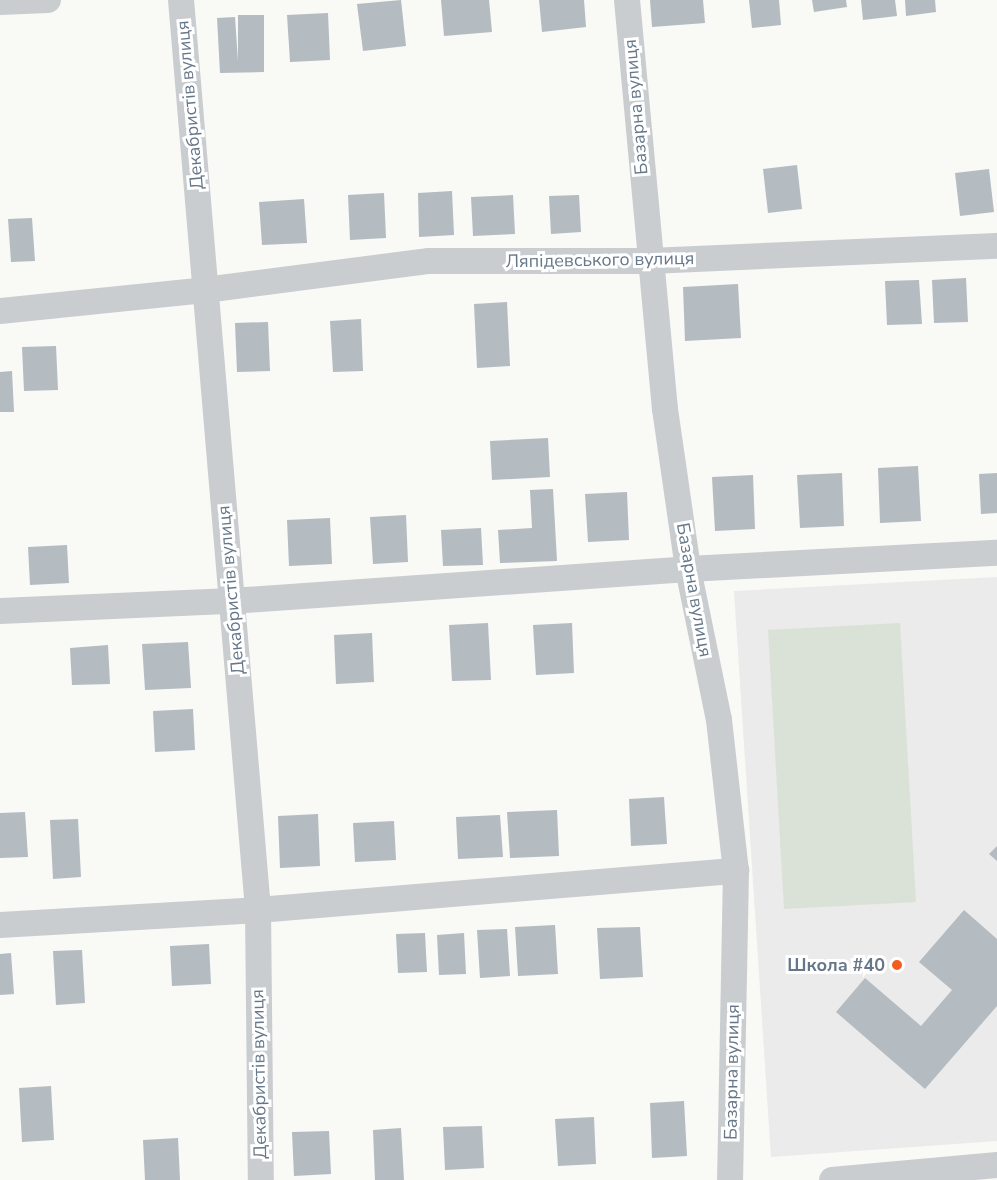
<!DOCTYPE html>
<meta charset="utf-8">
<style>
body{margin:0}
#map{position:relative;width:997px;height:1180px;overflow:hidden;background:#f9f9f6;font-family:"Nunito Sans",sans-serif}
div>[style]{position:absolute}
.built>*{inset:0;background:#eaebea}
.green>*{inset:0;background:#dae2d7}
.building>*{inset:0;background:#b4bbc1}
.minor>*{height:26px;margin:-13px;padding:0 13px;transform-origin:13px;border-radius:13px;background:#c9cdd0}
.dots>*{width:16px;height:16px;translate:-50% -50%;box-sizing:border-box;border:3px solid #fff;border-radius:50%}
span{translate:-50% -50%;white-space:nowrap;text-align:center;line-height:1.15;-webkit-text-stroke:6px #fff;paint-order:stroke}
.street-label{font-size:18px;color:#66778a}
.poi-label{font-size:18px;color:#66778a;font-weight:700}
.right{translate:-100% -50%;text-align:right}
</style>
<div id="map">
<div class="built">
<i style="clip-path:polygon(997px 577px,997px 1141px,771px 1157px,734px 591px)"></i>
</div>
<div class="green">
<i style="clip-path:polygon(900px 623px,916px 902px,784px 909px,768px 630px)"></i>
</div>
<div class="building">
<i style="clip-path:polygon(401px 0,406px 46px,363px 51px,357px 4px)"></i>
<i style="clip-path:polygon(441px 0,489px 0,492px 32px,444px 36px)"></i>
<i style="clip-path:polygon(539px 0,584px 0,586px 27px,542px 32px)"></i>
<i style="clip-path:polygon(650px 0,703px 0,705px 23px,652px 27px)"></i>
<i style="clip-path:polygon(749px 0,779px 0,781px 25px,752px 28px)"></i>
<i style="clip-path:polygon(812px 0,846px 0,847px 7px,814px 12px)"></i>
<i style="clip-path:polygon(861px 0,895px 0,897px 16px,863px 20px)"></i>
<i style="clip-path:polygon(905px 0,935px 0,936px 12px,906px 16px)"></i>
<i style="clip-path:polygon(328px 13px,330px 60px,290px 62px,287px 15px)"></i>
<i style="clip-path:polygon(238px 15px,264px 15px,264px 72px,220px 73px,217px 18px,235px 17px,238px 61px)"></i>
<i style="clip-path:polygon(797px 165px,802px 209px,768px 213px,763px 169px)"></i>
<i style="clip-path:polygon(989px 169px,994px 212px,960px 216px,955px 173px)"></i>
<i style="clip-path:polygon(452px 191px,454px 235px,419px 237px,418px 193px)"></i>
<i style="clip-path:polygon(384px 193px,386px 238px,350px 240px,348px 195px)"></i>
<i style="clip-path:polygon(513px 195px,515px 234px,473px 236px,471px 197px)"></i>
<i style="clip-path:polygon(579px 195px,581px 232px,551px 234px,549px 196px)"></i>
<i style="clip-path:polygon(304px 199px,307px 243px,262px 245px,259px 202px)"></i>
<i style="clip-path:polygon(32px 218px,35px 261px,11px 262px,8px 219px)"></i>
<i style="clip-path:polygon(966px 278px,968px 322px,934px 323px,932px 280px)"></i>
<i style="clip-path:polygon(919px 280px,922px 324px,887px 325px,885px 281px)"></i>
<i style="clip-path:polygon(738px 284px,741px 338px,685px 341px,683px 287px)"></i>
<i style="clip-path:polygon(507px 302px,510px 366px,477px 368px,474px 304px)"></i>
<i style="clip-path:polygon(361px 319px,363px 371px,333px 372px,330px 321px)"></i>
<i style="clip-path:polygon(268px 322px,270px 371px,237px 372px,235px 323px)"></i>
<i style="clip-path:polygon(56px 346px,58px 390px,24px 391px,22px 347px)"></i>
<i style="clip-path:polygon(12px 371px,14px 412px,0 412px,0 372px)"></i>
<i style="clip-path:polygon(548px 438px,550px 477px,492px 480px,490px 441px)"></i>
<i style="clip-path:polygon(918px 466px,921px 521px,880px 523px,878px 468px)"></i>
<i style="clip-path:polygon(842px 473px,844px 526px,800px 528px,797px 475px)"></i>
<i style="clip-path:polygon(997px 473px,997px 513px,981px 514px,979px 474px)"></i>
<i style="clip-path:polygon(753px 475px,755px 529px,715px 531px,712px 477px)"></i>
<i style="clip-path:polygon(553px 489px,557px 561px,500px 563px,498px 530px,532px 528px,530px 490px)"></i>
<i style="clip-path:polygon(627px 492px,629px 540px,588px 542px,585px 494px)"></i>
<i style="clip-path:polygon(406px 515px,408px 562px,373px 564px,370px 517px)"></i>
<i style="clip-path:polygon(330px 518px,332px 564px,289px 566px,287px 520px)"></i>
<i style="clip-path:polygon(481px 528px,483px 565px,443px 566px,441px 530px)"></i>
<i style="clip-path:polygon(67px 545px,69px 583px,30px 585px,28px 547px)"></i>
<i style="clip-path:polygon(488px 623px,491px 680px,452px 681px,449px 625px)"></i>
<i style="clip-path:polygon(572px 623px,574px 673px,536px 675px,533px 625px)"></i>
<i style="clip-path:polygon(372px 633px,374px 682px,336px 684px,334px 635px)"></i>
<i style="clip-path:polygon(188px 642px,191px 688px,145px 690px,142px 644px)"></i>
<i style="clip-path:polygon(108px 645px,110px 684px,72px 685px,70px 648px)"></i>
<i style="clip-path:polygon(193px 709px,195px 750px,155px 752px,153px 711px)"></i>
<i style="clip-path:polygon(664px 797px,667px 844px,631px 846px,629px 799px)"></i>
<i style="clip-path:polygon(557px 810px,559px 856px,510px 858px,507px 812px)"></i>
<i style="clip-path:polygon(25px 812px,28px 857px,0 858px,0 813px)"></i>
<i style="clip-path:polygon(318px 814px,320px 866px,280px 868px,278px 816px)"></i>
<i style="clip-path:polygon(500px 815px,503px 857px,458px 859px,456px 817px)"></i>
<i style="clip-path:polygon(78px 819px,81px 877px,53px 879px,50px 820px)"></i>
<i style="clip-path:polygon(394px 821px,396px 860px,355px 862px,353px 823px)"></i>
<i style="clip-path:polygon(997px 846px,997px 861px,989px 854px)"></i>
<i style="clip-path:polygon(964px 910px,997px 939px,997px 1006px,925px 1089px,836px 1012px,865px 978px,921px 1026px,952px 990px,919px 962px)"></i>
<i style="clip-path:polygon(555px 925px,558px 974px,518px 976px,515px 927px)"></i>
<i style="clip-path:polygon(640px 927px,643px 977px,600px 979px,597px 928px)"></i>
<i style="clip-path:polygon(507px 929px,510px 976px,480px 978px,477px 930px)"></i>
<i style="clip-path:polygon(425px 933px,427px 972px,398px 973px,396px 934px)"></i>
<i style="clip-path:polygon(464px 933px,466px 974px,439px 975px,437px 935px)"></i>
<i style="clip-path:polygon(209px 944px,211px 984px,172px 986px,170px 946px)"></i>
<i style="clip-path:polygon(82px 950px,85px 1003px,56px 1005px,53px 951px)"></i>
<i style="clip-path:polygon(11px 953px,14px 994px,0 995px,0 954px)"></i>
<i style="clip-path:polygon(51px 1086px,54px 1140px,22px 1142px,19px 1088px)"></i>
<i style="clip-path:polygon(684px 1101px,687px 1156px,652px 1158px,650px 1103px)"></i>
<i style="clip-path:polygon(594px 1117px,596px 1164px,558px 1166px,555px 1119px)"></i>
<i style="clip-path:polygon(482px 1126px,484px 1168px,445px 1170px,443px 1127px)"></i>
<i style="clip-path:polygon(401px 1128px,404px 1180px,375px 1180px,373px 1130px)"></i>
<i style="clip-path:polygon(329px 1131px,331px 1174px,294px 1176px,292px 1132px)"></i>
<i style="clip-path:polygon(178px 1138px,180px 1180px,145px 1180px,143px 1140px)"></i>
</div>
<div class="minor">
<i style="left:181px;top:0;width:913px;rotate:85.16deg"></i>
<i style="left:258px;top:910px;width:270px;rotate:89.4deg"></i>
<i style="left:627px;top:0;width:411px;rotate:84.7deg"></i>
<i style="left:665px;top:409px;width:162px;rotate:81.8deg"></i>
<i style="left:688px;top:569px;width:154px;rotate:78.4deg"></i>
<i style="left:719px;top:720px;width:152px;rotate:83.6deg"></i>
<i style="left:736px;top:871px;width:309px;rotate:91.1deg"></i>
<i style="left:0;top:2px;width:48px;rotate:-2.4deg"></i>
<i style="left:0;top:311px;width:206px;rotate:-5.8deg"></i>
<i style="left:205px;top:290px;width:226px;rotate:-7.4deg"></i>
<i style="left:429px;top:261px;width:221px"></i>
<i style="left:650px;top:261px;width:347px;rotate:-2.5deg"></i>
<i style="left:0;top:611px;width:232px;rotate:-2.5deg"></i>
<i style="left:232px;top:601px;width:457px;rotate:-4deg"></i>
<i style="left:688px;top:569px;width:309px;rotate:-3deg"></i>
<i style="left:0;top:925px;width:258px;rotate:-3.3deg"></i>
<i style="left:258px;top:910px;width:480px;rotate:-4.7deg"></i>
<i style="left:832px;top:1180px;width:166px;rotate:-5.2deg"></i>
</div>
<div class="dots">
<i style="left:897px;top:965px;background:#f15e1f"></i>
</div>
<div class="street-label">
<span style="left:190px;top:105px;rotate:-95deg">Декабристів вулиця</span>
<span style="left:636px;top:107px;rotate:-95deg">Базарна вулиця</span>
<span style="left:600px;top:260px;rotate:-1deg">Ляпідевського вулиця</span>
<span style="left:231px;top:590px;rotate:-95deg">Декабристів вулиця</span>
<span style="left:694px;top:590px;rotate:80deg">Базарна вулиця</span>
<span style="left:732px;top:1072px;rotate:-89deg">Базарна вулиця</span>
<span style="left:259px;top:1074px;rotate:-91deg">Декабристів вулиця</span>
</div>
<div class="poi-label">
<span class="right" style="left:885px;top:965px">Школа #40</span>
</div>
</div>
